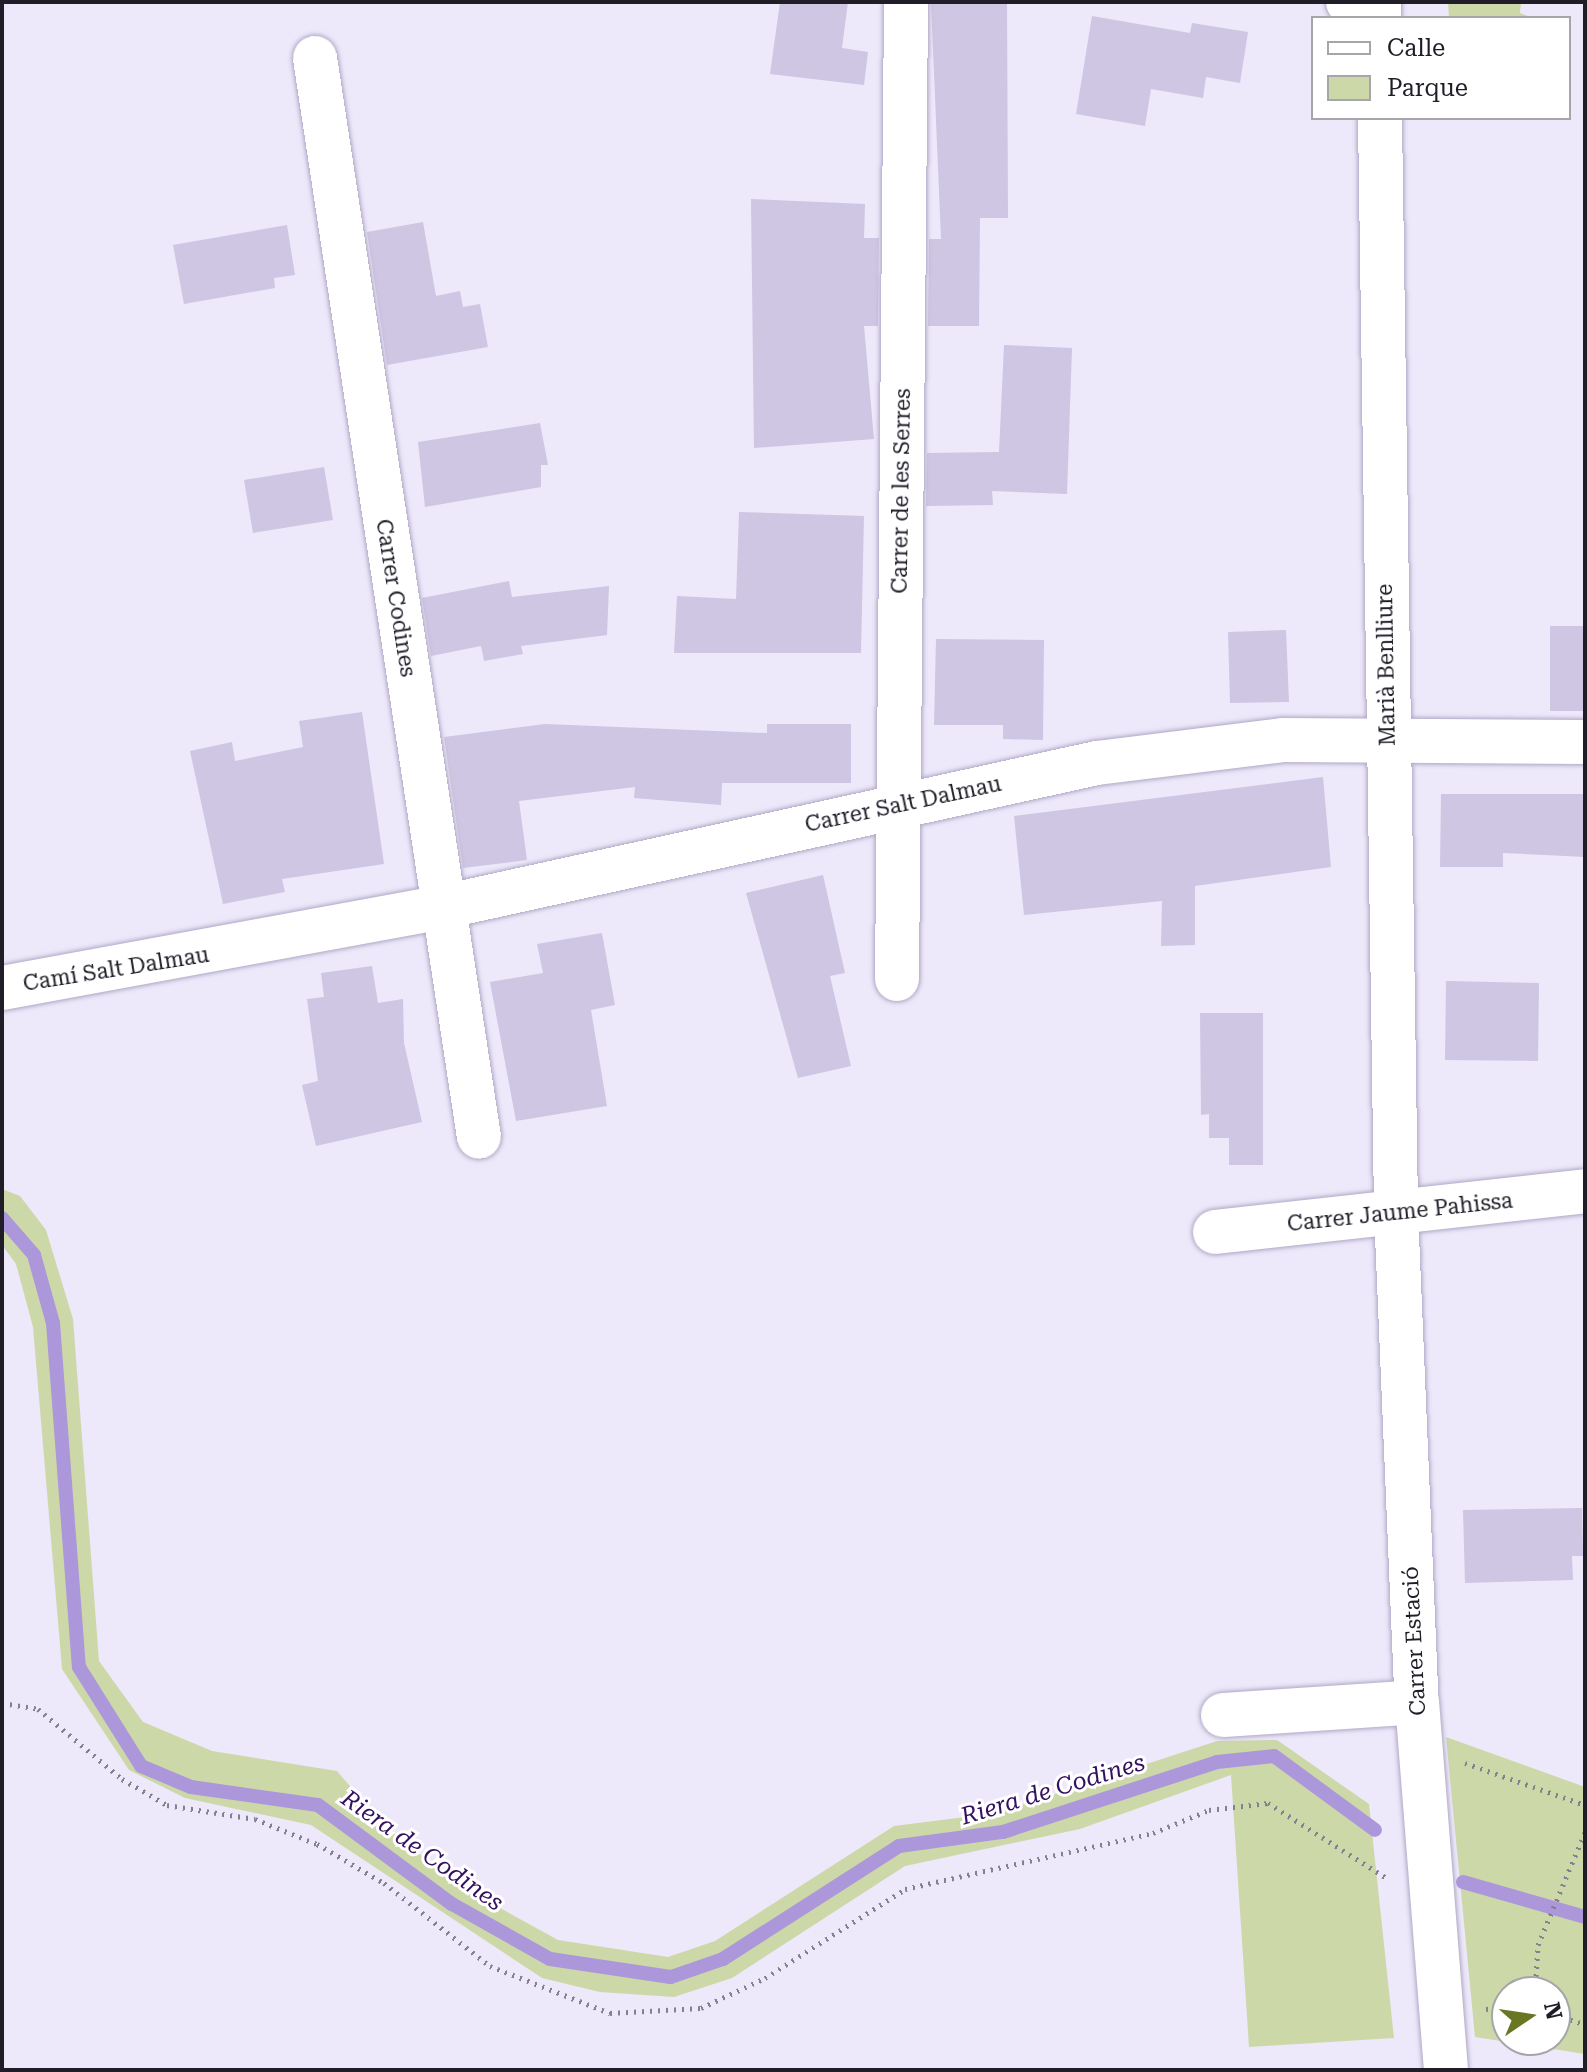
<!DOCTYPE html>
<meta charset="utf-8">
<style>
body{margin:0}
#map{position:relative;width:1587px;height:2072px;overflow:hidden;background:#ede8fa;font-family:"Roboto Serif",serif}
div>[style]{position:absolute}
.green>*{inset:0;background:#cdd8a9}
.stream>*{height:14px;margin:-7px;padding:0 7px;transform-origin:7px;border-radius:7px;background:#ac97db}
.building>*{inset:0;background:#cec6e3}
.path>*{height:5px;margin-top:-2.5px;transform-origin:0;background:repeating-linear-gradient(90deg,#84808f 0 2px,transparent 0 8px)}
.roads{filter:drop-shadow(0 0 2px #b0a8c5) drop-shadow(0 0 2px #b0a8c5)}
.street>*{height:44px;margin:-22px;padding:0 22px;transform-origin:22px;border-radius:22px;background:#fff}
.secondary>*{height:44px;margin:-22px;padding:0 22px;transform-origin:22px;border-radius:22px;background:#fff}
span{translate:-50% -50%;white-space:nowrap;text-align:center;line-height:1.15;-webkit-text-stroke:6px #fff;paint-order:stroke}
.street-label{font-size:22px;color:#201d28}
.water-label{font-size:24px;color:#341060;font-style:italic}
.frame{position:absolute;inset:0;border:4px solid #201d28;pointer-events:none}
.legend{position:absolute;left:1311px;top:16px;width:260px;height:104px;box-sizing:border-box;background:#fff;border:2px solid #a6a5a9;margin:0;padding:10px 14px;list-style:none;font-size:24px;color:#201d28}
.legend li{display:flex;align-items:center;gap:16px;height:40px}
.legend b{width:40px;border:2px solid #a6a5a9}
.north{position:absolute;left:1491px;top:1976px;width:80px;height:80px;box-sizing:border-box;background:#fff;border:2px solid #a6a5a9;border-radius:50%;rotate:77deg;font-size:22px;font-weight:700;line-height:32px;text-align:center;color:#201d28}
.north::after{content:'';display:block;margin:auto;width:28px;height:36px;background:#697723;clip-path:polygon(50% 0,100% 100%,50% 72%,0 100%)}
</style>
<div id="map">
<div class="green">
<i style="clip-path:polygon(1448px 2px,1521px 2px,1520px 13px,1533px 18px,1449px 18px)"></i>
<i style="clip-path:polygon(2px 1189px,20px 1196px,46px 1230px,73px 1319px,99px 1661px,143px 1722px,212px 1751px,337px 1771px,384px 1826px,462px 1887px,558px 1940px,668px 1957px,715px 1941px,894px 1826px,997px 1813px,1217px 1741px,1277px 1740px,1369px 1804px,1394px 2038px,1249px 2047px,1231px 1775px,1080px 1829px,905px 1866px,732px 1978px,674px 1997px,600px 1992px,542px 1978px,311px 1825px,185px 1798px,129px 1770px,62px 1669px,33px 1327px,16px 1264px,2px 1245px)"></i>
<i style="clip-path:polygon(evenodd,1446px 1737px,1585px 1787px,1585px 2054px,1475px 2037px,1446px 1737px,1507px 1992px,1555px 1992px,1555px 2040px,1507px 2040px,1507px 1992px)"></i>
</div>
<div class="stream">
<i style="left:2px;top:1218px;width:49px;rotate:49.1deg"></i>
<i style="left:34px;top:1255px;width:71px;rotate:74.4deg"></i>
<i style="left:53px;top:1323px;width:345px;rotate:85.7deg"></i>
<i style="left:79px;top:1667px;width:117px;rotate:57.9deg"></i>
<i style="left:141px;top:1766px;width:54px;rotate:22.8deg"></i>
<i style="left:191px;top:1787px;width:128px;rotate:8.1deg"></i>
<i style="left:318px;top:1805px;width:167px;rotate:36.5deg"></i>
<i style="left:452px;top:1904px;width:112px;rotate:29.3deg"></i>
<i style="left:550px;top:1959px;width:122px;rotate:8.5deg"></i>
<i style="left:671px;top:1977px;width:55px;rotate:-19.1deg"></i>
<i style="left:723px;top:1959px;width:209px;rotate:-32.7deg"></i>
<i style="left:899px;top:1846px;width:105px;rotate:-7.7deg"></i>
<i style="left:1003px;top:1832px;width:225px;rotate:-18.1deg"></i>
<i style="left:1217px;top:1762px;width:57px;rotate:-6deg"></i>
<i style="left:1274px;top:1756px;width:125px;rotate:36.2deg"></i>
<i style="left:1463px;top:1882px;width:127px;rotate:16deg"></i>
</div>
<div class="building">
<i style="clip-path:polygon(780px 2px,848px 2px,842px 48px,868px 52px,864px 85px,770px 74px)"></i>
<i style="clip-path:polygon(931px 2px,1007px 2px,1008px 218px,980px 218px,979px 326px,928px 326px,929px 239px,941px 239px)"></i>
<i style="clip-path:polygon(1092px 16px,1190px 33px,1192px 23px,1248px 32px,1240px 83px,1206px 77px,1203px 98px,1151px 89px,1145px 126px,1076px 114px)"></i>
<i style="clip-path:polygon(751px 199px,865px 204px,864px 238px,879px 238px,878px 326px,864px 326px,874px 439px,754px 448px)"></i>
<i style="clip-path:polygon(423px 222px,436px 296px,460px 291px,463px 307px,480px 304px,488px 347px,387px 365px,367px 232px)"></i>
<i style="clip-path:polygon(287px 225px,295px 275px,274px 278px,275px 288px,184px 304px,173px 245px)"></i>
<i style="clip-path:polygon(1004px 345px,1072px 348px,1067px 494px,992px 491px,993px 505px,926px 506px,927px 453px,999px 452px)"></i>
<i style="clip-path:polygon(540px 423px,548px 465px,541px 465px,541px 487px,425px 507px,418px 442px)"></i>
<i style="clip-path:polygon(324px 467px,333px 520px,253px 533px,244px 480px)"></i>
<i style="clip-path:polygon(739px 512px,864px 516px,861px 653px,674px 653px,677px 596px,736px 599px)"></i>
<i style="clip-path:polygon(509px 581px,512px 597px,609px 586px,607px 635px,521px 646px,523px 654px,484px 661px,481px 646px,431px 656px,422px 598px)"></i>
<i style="clip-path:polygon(1550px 626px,1585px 626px,1585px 711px,1550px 711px)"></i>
<i style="clip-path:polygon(1286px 630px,1289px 702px,1230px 703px,1228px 632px)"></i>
<i style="clip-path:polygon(936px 639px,1044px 640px,1043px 740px,1003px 739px,1003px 725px,934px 725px)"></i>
<i style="clip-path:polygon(362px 712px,384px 864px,282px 879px,285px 892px,223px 904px,190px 751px,232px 742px,235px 761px,303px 747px,299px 721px)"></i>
<i style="clip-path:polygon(545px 724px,767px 733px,767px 724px,851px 724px,851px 783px,722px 783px,721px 805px,634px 798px,635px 787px,519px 801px,527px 860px,463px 868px,444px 737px)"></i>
<i style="clip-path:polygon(1323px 777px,1331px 867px,1195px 886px,1195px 945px,1161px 946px,1162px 901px,1024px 915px,1014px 816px)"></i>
<i style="clip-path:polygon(1441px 794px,1585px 794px,1585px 857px,1503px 853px,1503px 867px,1440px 867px)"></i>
<i style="clip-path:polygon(823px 875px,845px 973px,830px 976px,851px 1066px,798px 1078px,746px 893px)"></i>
<i style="clip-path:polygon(602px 933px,615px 1005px,591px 1010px,607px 1106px,516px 1121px,490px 982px,543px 973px,537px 944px)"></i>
<i style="clip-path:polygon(372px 966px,378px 1003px,403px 999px,404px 1043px,422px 1122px,316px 1146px,302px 1085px,318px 1081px,307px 999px,324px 997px,321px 973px)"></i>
<i style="clip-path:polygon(1446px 981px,1539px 983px,1538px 1061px,1445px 1060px)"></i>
<i style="clip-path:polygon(1200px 1013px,1263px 1013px,1263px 1165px,1229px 1165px,1229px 1138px,1209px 1138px,1209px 1114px,1201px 1115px)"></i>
<i style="clip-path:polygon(1582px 1508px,1583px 1556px,1572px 1556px,1573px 1580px,1465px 1583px,1463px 1510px)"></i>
</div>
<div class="path">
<i style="left:2px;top:1703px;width:36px;rotate:9deg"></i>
<i style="left:38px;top:1709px;width:109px;rotate:39.8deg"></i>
<i style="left:122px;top:1779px;width:52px;rotate:30deg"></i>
<i style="left:167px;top:1805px;width:89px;rotate:9deg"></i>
<i style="left:255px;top:1819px;width:67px;rotate:22deg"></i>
<i style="left:317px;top:1844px;width:78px;rotate:30.2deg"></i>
<i style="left:384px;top:1883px;width:135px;rotate:38.1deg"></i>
<i style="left:490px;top:1966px;width:129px;rotate:21.4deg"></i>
<i style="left:610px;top:2013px;width:91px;rotate:-3.1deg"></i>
<i style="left:701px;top:2008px;width:71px;rotate:-25.1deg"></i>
<i style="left:765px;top:1978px;width:166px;rotate:-32.4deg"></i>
<i style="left:905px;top:1889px;width:254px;rotate:-12.7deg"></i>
<i style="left:1153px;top:1833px;width:61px;rotate:-22.3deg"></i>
<i style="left:1209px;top:1810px;width:59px;rotate:-6.8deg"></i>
<i style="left:1268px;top:1803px;width:142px;rotate:32.3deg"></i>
<i style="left:1465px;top:1763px;width:127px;rotate:19.3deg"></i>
<i style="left:1535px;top:1992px;width:47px;rotate:-86.3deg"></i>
<i style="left:1538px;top:1945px;width:122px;rotate:-67.4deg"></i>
<i style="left:1486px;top:2009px;width:21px;rotate:-5deg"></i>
<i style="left:1555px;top:2015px;width:31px;rotate:17deg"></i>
</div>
<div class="roads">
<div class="street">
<i style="left:1348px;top:2px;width:31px;rotate:9deg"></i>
<i style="left:315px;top:58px;width:1091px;rotate:81.36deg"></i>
<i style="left:897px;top:979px;width:977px;rotate:-89.47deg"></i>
<i style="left:2px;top:988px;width:448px;rotate:-10.4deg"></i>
<i style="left:443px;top:907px;width:670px;rotate:-12.42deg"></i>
<i style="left:1097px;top:763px;width:187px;rotate:-7deg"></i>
<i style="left:1283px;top:740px;width:302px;rotate:0.4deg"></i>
<i style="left:1215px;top:1232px;width:372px;rotate:-6.3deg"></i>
<i style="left:1223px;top:1715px;width:194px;rotate:-3.8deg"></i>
</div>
<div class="secondary">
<i style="left:1379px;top:2px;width:16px;rotate:90deg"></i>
<i style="left:1380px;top:118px;width:1093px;rotate:89.16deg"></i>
<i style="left:1396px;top:1211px;width:491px;rotate:87.6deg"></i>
<i style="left:1417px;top:1702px;width:369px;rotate:85.5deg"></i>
</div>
</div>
<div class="street-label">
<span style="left:901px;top:491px;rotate:-89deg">Carrer de les Serres</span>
<span style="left:396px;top:598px;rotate:81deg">Carrer Codines</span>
<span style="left:1386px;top:665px;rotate:-91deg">Marià Benlliure</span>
<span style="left:903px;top:804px;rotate:-12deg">Carrer Salt Dalmau</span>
<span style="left:116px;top:969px;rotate:-9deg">Camí Salt Dalmau</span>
<span style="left:1400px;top:1212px;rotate:-6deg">Carrer Jaume Pahissa</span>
<span style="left:1414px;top:1641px;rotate:-93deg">Carrer Estació</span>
</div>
<div class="water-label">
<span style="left:1053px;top:1790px;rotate:-17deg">Riera de Codines</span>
<span style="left:422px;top:1851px;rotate:35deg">Riera de Codines</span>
</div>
<div class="frame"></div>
<ul class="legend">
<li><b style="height:10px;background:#fff"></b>Calle</li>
<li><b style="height:22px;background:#cdd8a9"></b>Parque</li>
</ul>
<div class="north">N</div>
</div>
